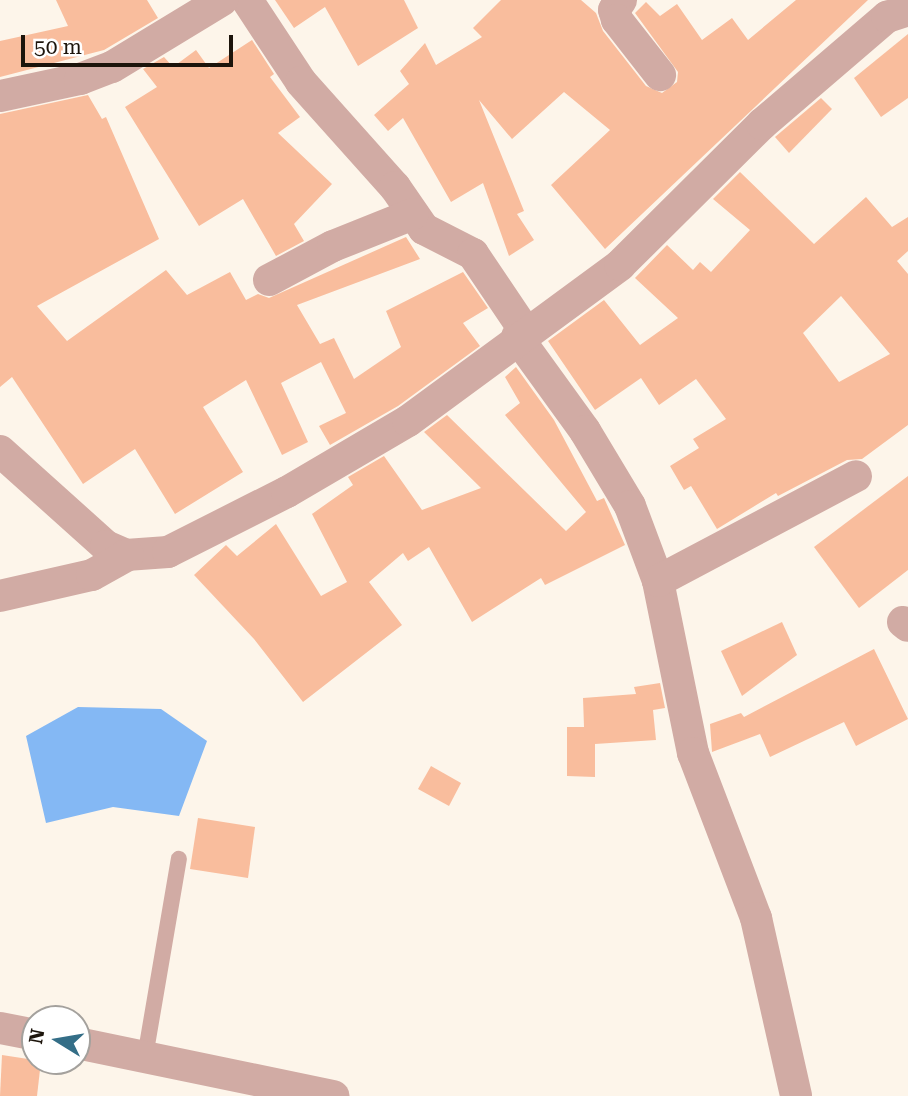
<!DOCTYPE html>
<style>
body{margin:0}
#map{position:relative;width:908px;height:1096px;overflow:hidden;background:#fdf5ea;font-family:"Roboto Serif",serif}
div>[style]{position:absolute}
.water>*{inset:0;background:#84b8f4}
.building>*{inset:0;background:#f9bd9d}
.service>*{height:16px;margin:-8px;padding:0 8px;transform-origin:8px;border-radius:8px;background:#d1aba4}
.minor>*{height:32px;margin:-16px;padding:0 16px;transform-origin:16px;border-radius:16px;background:#d1aba4}
span{translate:-50% -50%;white-space:nowrap;text-align:center;line-height:1.15;-webkit-text-stroke:5px #fff;paint-order:stroke}
.north{position:absolute;left:21px;top:1005px;width:70px;height:70px;box-sizing:border-box;background:#fff;border:2px solid #a4a19d;border-radius:50%;rotate:281deg;font-size:19px;font-weight:700;line-height:28px;text-align:center;color:#1c140b}
.north::after{content:'';display:block;margin:auto;width:24px;height:32px;background:#346e87;clip-path:polygon(50% 0,100% 100%,50% 72%,0 100%)}
.scale{position:absolute;left:21px;top:35px;width:212px;height:32px;box-sizing:border-box;border:4px solid #1c140b;border-top:0;padding-left:9px;font-size:21px;line-height:24px;white-space:nowrap;color:#1c140b;-webkit-text-stroke:5px #fff;paint-order:stroke}
</style>
<div id="map">
<div class="water">
<i style="clip-path:polygon(78px 707px,161px 709px,207px 741px,179px 816px,113px 807px,46px 823px,26px 736px)"></i>
</div>
<div class="building">
<i style="clip-path:polygon(56px 0,147px 0,158px 18px,104px 50px,0 77px,0 41px,68px 26px)"></i>
<i style="clip-path:polygon(275px 0,404px 0,418px 28px,358px 66px,325px 7px,294px 28px)"></i>
<i style="clip-path:polygon(501px 0,581px 0,596px 13px,603px 31px,646px 86px,662px 93px,677px 82px,678px 72px,635px 13px,646px 2px,660px 16px,677px 4px,702px 40px,732px 18px,748px 40px,796px 0,868px 0,605px 249px,551px 185px,610px 130px,564px 92px,512px 139px,479px 100px,524px 211px,517px 214px,534px 240px,509px 256px,483px 183px,451px 202px,403px 118px,388px 131px,374px 115px,409px 84px,400px 71px,425px 43px,436px 65px,482px 37px,473px 28px)"></i>
<i style="clip-path:polygon(908px 34px,908px 98px,881px 117px,854px 78px)"></i>
<i style="clip-path:polygon(252px 40px,274px 74px,270px 77px,300px 117px,278px 133px,332px 184px,294px 224px,304px 241px,276px 256px,243px 199px,199px 226px,125px 107px,157px 87px,143px 69px,164px 57px,173px 67px,196px 50px,209px 68px)"></i>
<i style="clip-path:polygon(88px 95px,102px 119px,106px 117px,159px 239px,37px 306px,67px 341px,166px 270px,187px 295px,230px 272px,246px 300px,258px 294px,269px 298px,406px 237px,420px 259px,297px 305px,320px 344px,334px 338px,354px 379px,401px 347px,386px 311px,463px 272px,488px 308px,463px 323px,480px 346px,398px 406px,330px 445px,319px 426px,346px 413px,321px 362px,281px 383px,308px 442px,282px 455px,246px 380px,203px 407px,243px 472px,175px 514px,135px 449px,83px 484px,12px 377px,0 387px,0 114px)"></i>
<i style="clip-path:polygon(821px 98px,832px 109px,789px 153px,775px 137px)"></i>
<i style="clip-path:polygon(evenodd,740px 172px,814px 244px,866px 197px,892px 227px,908px 217px,908px 251px,897px 261px,908px 274px,908px 425px,862px 459px,847px 460px,778px 496px,776px 493px,717px 529px,691px 486px,684px 490px,670px 466px,699px 448px,693px 439px,726px 419px,696px 379px,659px 405px,641px 378px,595px 410px,548px 341px,604px 300px,640px 345px,678px 318px,635px 278px,667px 245px,693px 270px,700px 262px,711px 272px,750px 230px,713px 199px,740px 172px,841px 296px,890px 354px,839px 382px,803px 333px,841px 296px)"></i>
<i style="clip-path:polygon(516px 367px,554px 420px,597px 501px,604px 498px,625px 545px,545px 585px,541px 578px,472px 622px,429px 547px,408px 561px,403px 553px,369px 582px,402px 625px,303px 702px,254px 639px,194px 575px,226px 545px,237px 556px,276px 524px,321px 596px,347px 582px,312px 514px,353px 485px,348px 477px,384px 456px,422px 510px,481px 488px,424px 432px,447px 415px,566px 531px,586px 512px,505px 415px,520px 403px,505px 377px)"></i>
<i style="clip-path:polygon(908px 476px,908px 570px,859px 608px,814px 547px)"></i>
<i style="clip-path:polygon(782px 622px,797px 655px,742px 696px,721px 651px)"></i>
<i style="clip-path:polygon(874px 649px,908px 719px,856px 746px,844px 722px,770px 757px,760px 734px,712px 752px,710px 724px,741px 713px,744px 717px)"></i>
<i style="clip-path:polygon(660px 683px,665px 708px,653px 710px,656px 740px,595px 744px,595px 777px,567px 776px,567px 727px,584px 727px,583px 698px,636px 694px,634px 687px)"></i>
<i style="clip-path:polygon(431px 766px,461px 783px,449px 806px,418px 789px)"></i>
<i style="clip-path:polygon(198px 818px,255px 827px,248px 878px,190px 869px)"></i>
<i style="clip-path:polygon(2px 1055px,41px 1061px,37px 1096px,0 1096px)"></i>
</div>
<div class="service">
<i style="left:145px;top:1057px;width:201px;rotate:-80.3deg"></i>
</div>
<div class="minor">
<i style="left:247px;top:0;width:98px;rotate:56.6deg"></i>
<i style="left:301px;top:82px;width:141px;rotate:48.2deg"></i>
<i style="left:395px;top:187px;width:51px;rotate:55.4deg"></i>
<i style="left:424px;top:229px;width:55px;rotate:27deg"></i>
<i style="left:473px;top:254px;width:93px;rotate:56deg"></i>
<i style="left:621px;top:0;width:12px;rotate:125deg"></i>
<i style="left:614px;top:10px;width:10px;rotate:73deg"></i>
<i style="left:617px;top:20px;width:70px;rotate:52deg"></i>
<i style="left:0;top:96px;width:82px;rotate:-12deg"></i>
<i style="left:80px;top:79px;width:34px;rotate:-21deg"></i>
<i style="left:112px;top:67px;width:129px;rotate:-31.3deg"></i>
<i style="left:269px;top:280px;width:72px;rotate:-28deg"></i>
<i style="left:333px;top:246px;width:86px;rotate:-21.8deg"></i>
<i style="left:517px;top:337px;width:116px;rotate:54.1deg"></i>
<i style="left:585px;top:431px;width:87px;rotate:59deg"></i>
<i style="left:630px;top:506px;width:80px;rotate:69.5deg"></i>
<i style="left:658px;top:581px;width:176px;rotate:78.5deg"></i>
<i style="left:693px;top:753px;width:177px;rotate:69.1deg"></i>
<i style="left:756px;top:918px;width:182px;rotate:77.3deg"></i>
<i style="left:0;top:451px;width:142px;rotate:41.9deg"></i>
<i style="left:106px;top:546px;width:22px;rotate:24deg"></i>
<i style="left:126px;top:555px;width:42px;rotate:-4.1deg"></i>
<i style="left:168px;top:552px;width:133px;rotate:-26.8deg"></i>
<i style="left:287px;top:492px;width:140px;rotate:-30.4deg"></i>
<i style="left:408px;top:421px;width:263px;rotate:-36.3deg"></i>
<i style="left:620px;top:265px;width:200px;rotate:-44.8deg"></i>
<i style="left:762px;top:124px;width:165px;rotate:-40.6deg"></i>
<i style="left:887px;top:17px;width:22px;rotate:-18deg"></i>
<i style="left:658px;top:581px;width:224px;rotate:-27.9deg"></i>
<i style="left:0;top:596px;width:94px;rotate:-12.9deg"></i>
<i style="left:92px;top:575px;width:41px;rotate:-29.1deg"></i>
<i style="left:903px;top:622px;width:6px;rotate:39deg"></i>
<i style="left:0;top:1028px;width:36px;rotate:11deg"></i>
<i style="left:77px;top:1043px;width:262px;rotate:11.7deg"></i>
</div>
<div class="north">N</div>
<div class="scale">50 m</div>
</div>
